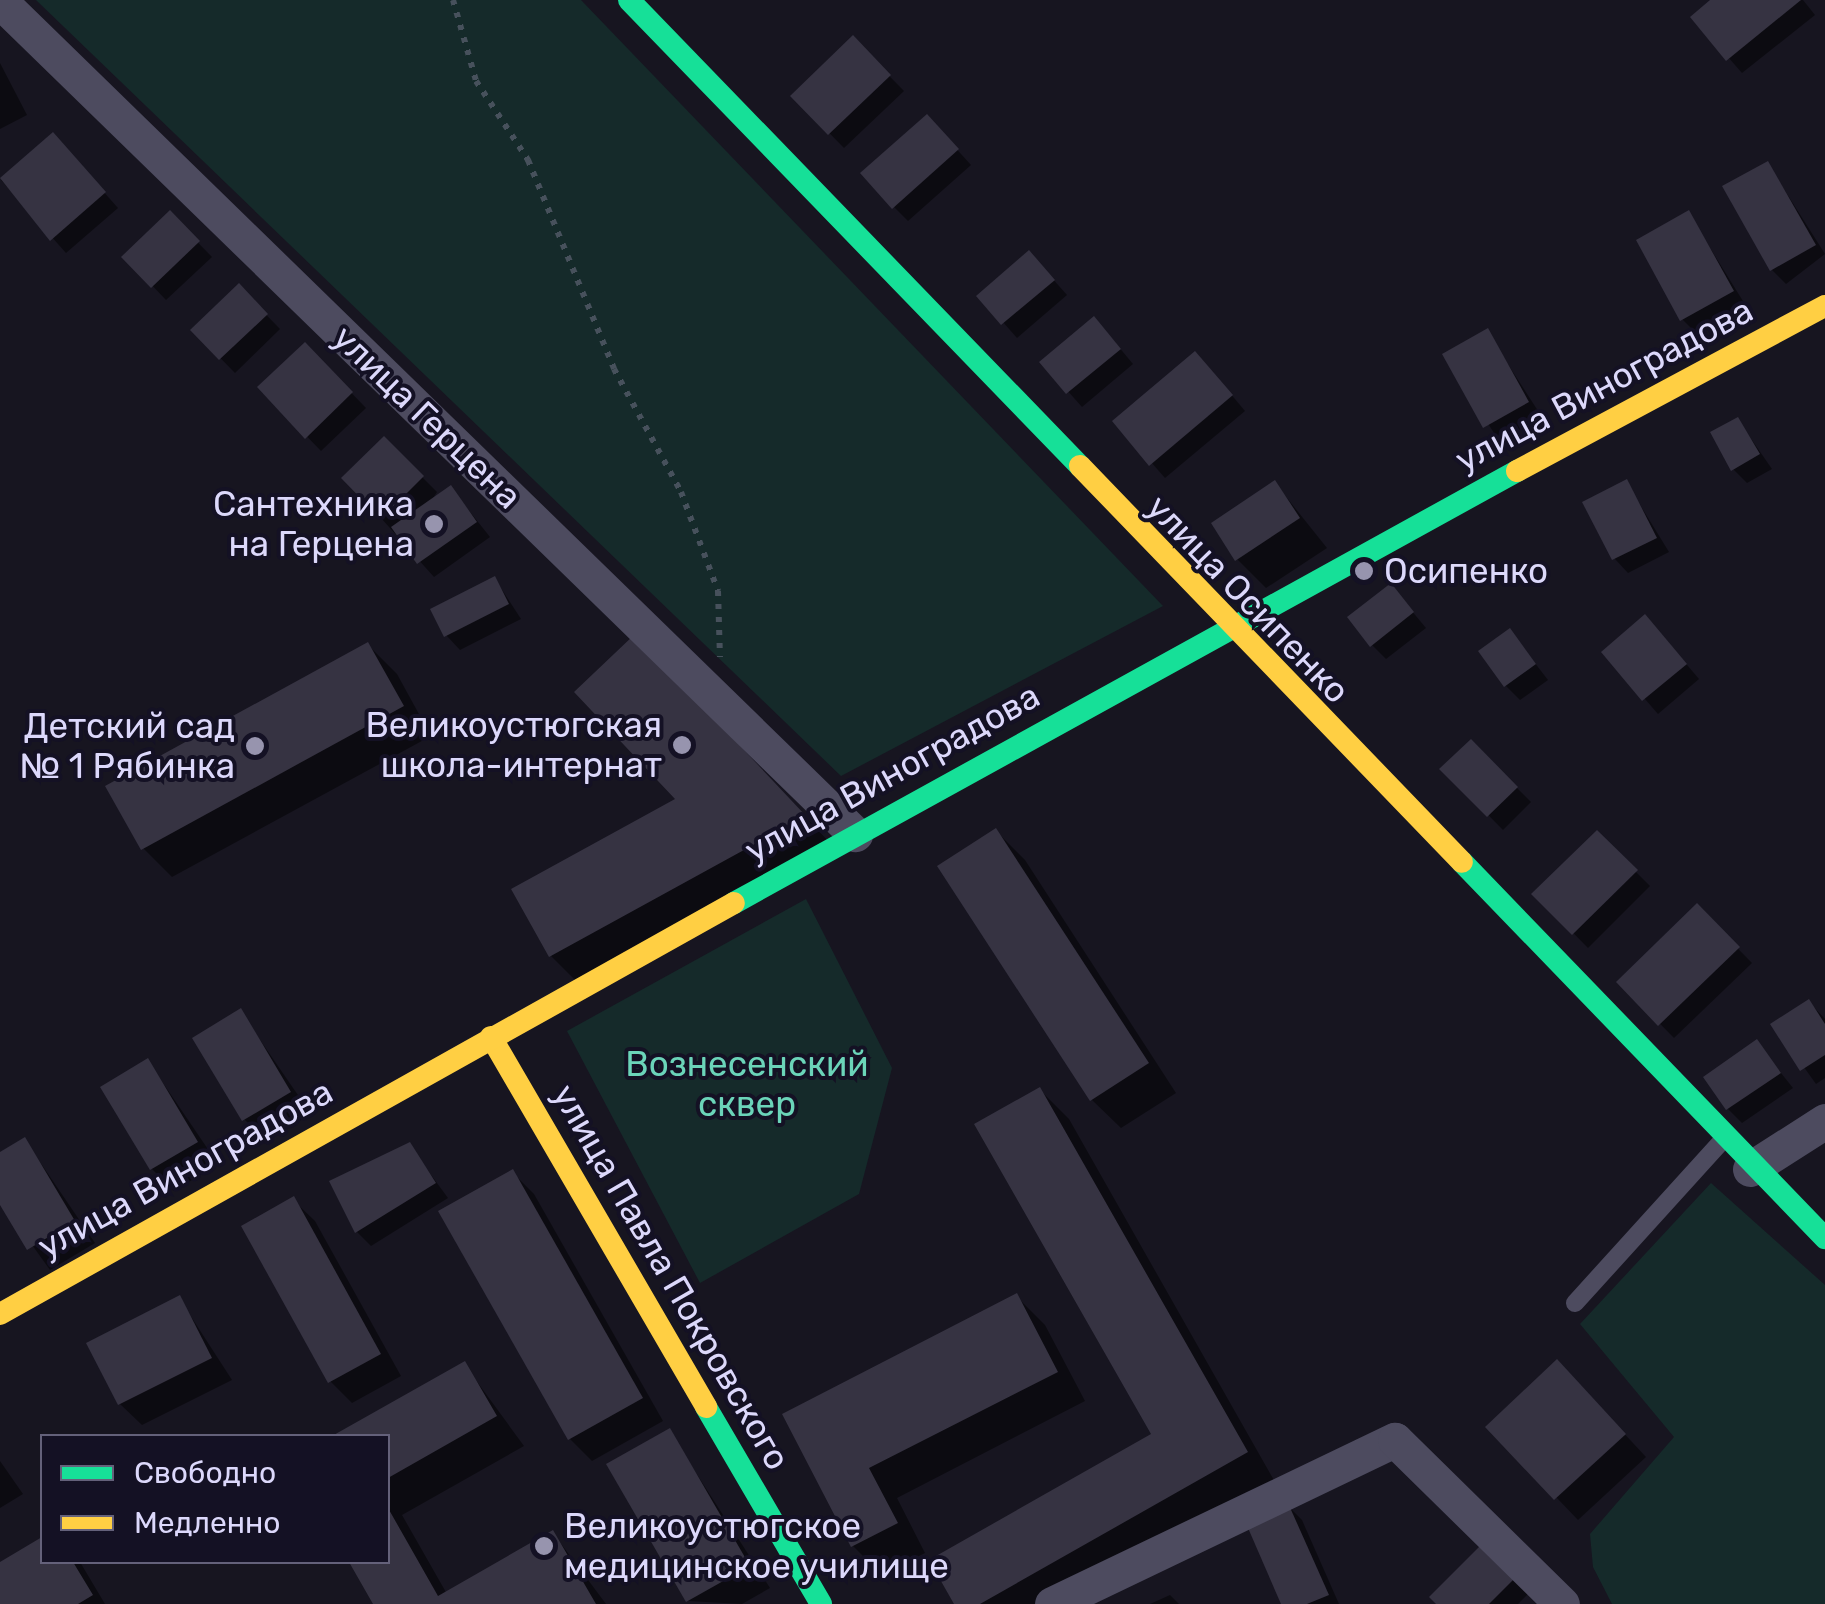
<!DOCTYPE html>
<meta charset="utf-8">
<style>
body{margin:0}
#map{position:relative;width:1825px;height:1604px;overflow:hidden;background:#171520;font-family:Rubik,sans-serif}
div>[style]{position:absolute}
.green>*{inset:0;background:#152a2a}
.shadow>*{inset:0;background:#0007}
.building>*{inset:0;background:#363342}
.path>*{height:6px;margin-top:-3px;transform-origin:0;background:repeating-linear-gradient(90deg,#47515c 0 5px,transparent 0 13px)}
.lane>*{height:18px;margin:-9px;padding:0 9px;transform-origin:9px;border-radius:9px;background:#4d4b5f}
.street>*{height:35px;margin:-17.5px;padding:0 17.5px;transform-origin:17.5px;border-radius:17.5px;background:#4d4b5f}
.fast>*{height:22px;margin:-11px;padding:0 11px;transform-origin:11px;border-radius:11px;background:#16e098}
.slow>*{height:22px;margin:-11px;padding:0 11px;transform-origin:11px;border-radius:11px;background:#ffcf43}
.dots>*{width:28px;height:28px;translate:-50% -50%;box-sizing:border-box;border:5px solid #141124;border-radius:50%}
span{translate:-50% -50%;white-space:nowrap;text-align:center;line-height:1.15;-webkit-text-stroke:8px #141124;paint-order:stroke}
.street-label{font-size:35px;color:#dcd8fb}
.poi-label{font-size:35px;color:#dcd8fb}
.right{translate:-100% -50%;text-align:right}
.left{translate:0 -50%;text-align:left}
.park-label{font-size:35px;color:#6bd4b9}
.legend{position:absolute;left:40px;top:1434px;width:350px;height:130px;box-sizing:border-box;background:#141124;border:2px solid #64617a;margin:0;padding:12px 18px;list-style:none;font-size:30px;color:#dcd8fb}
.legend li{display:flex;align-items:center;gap:20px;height:50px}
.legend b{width:50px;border:2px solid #64617a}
</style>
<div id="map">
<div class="green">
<i style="clip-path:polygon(36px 0,581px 0,1163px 606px,841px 776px)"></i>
<i style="clip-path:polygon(806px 899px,892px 1068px,859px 1194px,700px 1283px,567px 1031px)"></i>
<i style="clip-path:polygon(1711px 1183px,1825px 1285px,1825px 1604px,1612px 1604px,1593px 1567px,1590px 1534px,1674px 1437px,1580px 1324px)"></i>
</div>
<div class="shadow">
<i style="clip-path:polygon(1714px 0,1803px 0,1815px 15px,1742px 73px,1693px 17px)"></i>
<i style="clip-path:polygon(853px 39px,904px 91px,844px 148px,793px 96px)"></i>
<i style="clip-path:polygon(0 63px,27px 115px,0 129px)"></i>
<i style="clip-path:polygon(941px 132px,971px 165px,908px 221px,894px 207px)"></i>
<i style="clip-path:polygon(53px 135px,118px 208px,66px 253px,1px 180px)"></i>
<i style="clip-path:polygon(1768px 164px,1825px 254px,1786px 284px,1772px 270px)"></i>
<i style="clip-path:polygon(170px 214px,212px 257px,166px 300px,125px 257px)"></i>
<i style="clip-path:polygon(1689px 214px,1746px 306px,1696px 333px,1682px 319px)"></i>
<i style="clip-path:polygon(1043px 268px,1067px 295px,1017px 338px,980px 296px)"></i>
<i style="clip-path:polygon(239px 287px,280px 329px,235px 373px,193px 330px)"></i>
<i style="clip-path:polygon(1487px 332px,1542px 417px,1499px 441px,1445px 355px)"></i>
<i style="clip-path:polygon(1108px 334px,1133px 364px,1082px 407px,1042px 362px)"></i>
<i style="clip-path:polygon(305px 345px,366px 408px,321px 451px,260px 388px)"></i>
<i style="clip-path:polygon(1209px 368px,1245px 411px,1165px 478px,1115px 421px)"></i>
<i style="clip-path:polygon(1738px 420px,1772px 469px,1747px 483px,1733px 469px)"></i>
<i style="clip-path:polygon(384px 439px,437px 492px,430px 503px,451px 488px,490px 537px,434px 577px,345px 478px)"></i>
<i style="clip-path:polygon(1626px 482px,1669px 552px,1628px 573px,1614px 558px)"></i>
<i style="clip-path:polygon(1275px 483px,1327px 548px,1266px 588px,1237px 559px)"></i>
<i style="clip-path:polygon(495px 579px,521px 619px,460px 650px,446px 635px)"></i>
<i style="clip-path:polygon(1391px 586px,1426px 628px,1386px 659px,1372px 645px)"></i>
<i style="clip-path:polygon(1510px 631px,1548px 680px,1520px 700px,1506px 686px)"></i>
<i style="clip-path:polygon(1659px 632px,1699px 679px,1658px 714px,1604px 652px)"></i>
<i style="clip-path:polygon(368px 645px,397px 674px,431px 736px,172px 877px,143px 848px)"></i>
<i style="clip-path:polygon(663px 667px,832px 845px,580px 985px,551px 956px,679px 800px)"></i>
<i style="clip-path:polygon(1471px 742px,1531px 802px,1503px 830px,1443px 769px)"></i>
<i style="clip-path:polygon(996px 831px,1025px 860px,1176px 1093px,1121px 1128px,1092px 1100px)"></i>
<i style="clip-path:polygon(1597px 833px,1650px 886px,1588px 948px,1535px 894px)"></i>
<i style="clip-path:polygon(1697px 907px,1752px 963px,1674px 1038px,1619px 982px)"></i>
<i style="clip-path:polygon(1809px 1002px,1825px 1019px,1825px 1078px,1816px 1084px,1773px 1024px)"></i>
<i style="clip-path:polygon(240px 1011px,311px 1114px,266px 1141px,244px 1119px)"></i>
<i style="clip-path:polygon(1757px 1043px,1793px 1088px,1742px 1123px,1728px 1109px)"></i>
<i style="clip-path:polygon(148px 1061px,218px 1164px,174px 1191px,152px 1169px)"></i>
<i style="clip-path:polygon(1040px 1090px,1069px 1119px,1275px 1482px,1059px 1604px,956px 1604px,1154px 1435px)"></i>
<i style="clip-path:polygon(25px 1140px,95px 1243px,50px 1270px,0 1200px,0 1155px)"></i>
<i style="clip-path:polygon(409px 1145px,448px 1198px,371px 1246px,357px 1232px)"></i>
<i style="clip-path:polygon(512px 1172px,534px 1194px,663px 1421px,592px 1461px,570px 1439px)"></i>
<i style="clip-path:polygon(293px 1200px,315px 1221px,401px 1376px,352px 1403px,330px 1381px)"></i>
<i style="clip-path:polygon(1016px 1296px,1045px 1325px,1085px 1401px,897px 1498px,925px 1553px,882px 1575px,853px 1546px,785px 1415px)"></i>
<i style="clip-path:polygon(179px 1298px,232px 1380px,142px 1425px,120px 1404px)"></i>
<i style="clip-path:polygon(464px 1364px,524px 1446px,402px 1515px,447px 1594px,553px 1533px,606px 1604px,376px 1604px,352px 1562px,388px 1562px,388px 1436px,337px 1436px)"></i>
<i style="clip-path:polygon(1579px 1385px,1646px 1457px,1578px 1520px,1489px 1427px)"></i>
<i style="clip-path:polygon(669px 1431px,770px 1588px,742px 1604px,688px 1601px,610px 1465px)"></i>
<i style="clip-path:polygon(0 1461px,23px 1494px,0 1508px)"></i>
<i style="clip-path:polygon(1288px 1506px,1302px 1520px,1339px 1604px,1284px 1604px)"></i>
<i style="clip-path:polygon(42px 1540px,42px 1562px,80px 1562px,105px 1604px,0 1604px,0 1565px)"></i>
<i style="clip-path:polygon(1483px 1547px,1529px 1593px,1518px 1604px,1440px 1604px)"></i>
<i style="clip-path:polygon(1170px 1595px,1179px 1604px,1150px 1604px)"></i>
</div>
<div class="building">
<i style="clip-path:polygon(1710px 0,1801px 0,1726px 61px,1690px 17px)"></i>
<i style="clip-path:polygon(853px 35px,891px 75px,828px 135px,790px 96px)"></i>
<i style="clip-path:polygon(927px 114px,959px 149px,892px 209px,860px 173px)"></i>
<i style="clip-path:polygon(53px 132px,106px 192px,50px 241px,0 178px)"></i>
<i style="clip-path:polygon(1768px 161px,1816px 245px,1770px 271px,1722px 186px)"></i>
<i style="clip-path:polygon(170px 210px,200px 241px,151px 288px,121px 257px)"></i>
<i style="clip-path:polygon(1689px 210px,1734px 291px,1680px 321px,1636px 240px)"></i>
<i style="clip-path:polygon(1029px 250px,1055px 280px,1001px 325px,976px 296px)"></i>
<i style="clip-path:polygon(239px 283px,268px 314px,219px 360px,190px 330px)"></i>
<i style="clip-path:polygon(1094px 316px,1121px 349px,1066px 394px,1039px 362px)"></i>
<i style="clip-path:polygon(1488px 328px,1529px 402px,1483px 428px,1442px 354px)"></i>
<i style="clip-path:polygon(305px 342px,353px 392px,305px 439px,257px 387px)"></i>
<i style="clip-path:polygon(1195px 351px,1233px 395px,1149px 466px,1112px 421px)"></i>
<i style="clip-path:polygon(1738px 417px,1760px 454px,1731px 471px,1710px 432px)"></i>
<i style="clip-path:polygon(384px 436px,424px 476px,381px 519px,341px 478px)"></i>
<i style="clip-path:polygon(1627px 479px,1657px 538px,1612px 560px,1582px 502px)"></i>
<i style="clip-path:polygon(1275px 480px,1300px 518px,1235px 561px,1211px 523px)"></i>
<i style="clip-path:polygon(451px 485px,477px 522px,417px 564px,391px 527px)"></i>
<i style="clip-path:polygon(495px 576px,509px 604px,444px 637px,430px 609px)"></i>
<i style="clip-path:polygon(1391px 583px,1414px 612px,1370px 647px,1347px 617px)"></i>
<i style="clip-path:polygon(1645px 614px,1687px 664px,1642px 701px,1601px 652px)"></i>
<i style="clip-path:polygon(1510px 628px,1536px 664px,1504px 687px,1478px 651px)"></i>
<i style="clip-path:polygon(635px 634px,806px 816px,549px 957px,511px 889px,675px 799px,574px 692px)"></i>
<i style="clip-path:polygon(368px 642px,404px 706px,141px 850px,105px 786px)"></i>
<i style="clip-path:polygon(1471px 739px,1518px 787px,1487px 817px,1439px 769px)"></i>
<i style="clip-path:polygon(996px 828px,1149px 1063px,1090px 1101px,937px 866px)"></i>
<i style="clip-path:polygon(1597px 830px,1638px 870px,1572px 935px,1531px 894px)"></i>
<i style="clip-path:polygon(1697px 903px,1740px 947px,1658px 1026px,1616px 982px)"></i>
<i style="clip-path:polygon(1809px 999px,1825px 1024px,1825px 1055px,1800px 1071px,1770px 1024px)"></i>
<i style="clip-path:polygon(241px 1008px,291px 1092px,242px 1121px,192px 1038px)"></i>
<i style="clip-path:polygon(1757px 1039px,1781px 1073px,1726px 1110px,1703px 1077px)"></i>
<i style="clip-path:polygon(148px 1058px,198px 1142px,150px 1170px,100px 1087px)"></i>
<i style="clip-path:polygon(1040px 1087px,1248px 1452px,980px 1604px,954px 1604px,929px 1560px,1151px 1434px,974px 1124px)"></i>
<i style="clip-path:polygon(25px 1137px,75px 1221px,27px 1250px,0 1205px,0 1152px)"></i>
<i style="clip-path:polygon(410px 1142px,436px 1183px,355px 1233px,329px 1181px)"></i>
<i style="clip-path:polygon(513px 1169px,643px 1398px,568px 1440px,438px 1211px)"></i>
<i style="clip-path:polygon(294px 1196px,381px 1354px,328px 1383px,241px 1226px)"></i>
<i style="clip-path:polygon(1017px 1293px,1058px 1372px,869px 1468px,898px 1523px,851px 1547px,782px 1414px)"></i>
<i style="clip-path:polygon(180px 1295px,212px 1358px,118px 1405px,86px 1343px)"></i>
<i style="clip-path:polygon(1557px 1359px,1626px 1434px,1554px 1500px,1485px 1427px)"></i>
<i style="clip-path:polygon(465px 1361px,497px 1416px,388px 1478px,388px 1436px,332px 1436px)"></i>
<i style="clip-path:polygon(670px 1428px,750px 1566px,686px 1602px,606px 1464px)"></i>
<i style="clip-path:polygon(1288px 1503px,1329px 1595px,1307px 1604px,1281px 1604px,1245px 1521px)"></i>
<i style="clip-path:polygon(388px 1508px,438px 1596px,553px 1530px,596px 1604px,373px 1604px,349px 1562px,388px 1562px)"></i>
<i style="clip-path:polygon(42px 1537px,42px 1562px,73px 1562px,93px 1595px,78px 1604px,0 1604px,0 1562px)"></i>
<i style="clip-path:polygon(1483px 1543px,1516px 1577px,1489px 1604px,1436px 1604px,1429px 1597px)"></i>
</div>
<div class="path">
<i style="left:453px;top:0;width:84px;rotate:74.1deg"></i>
<i style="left:476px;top:81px;width:95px;rotate:56.6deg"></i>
<i style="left:528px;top:160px;width:226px;rotate:67.6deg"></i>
<i style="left:614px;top:369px;width:140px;rotate:61.4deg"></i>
<i style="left:681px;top:492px;width:106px;rotate:69.5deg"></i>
<i style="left:718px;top:591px;width:66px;rotate:88.3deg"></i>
</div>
<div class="lane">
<i style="left:1575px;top:1303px;width:219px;rotate:-47.8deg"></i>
</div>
<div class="street">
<i style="left:0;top:1px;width:1194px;rotate:44.25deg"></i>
<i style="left:1750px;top:1169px;width:89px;rotate:-32.6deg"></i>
<i style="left:1052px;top:1604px;width:380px;rotate:-25.6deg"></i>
<i style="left:1395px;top:1440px;width:234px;rotate:44.5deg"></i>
</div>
<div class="fast">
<i style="left:629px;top:0;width:649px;rotate:45.94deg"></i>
<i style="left:1462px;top:862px;width:523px;rotate:46.01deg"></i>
<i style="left:734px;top:903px;width:894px;rotate:-28.89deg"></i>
<i style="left:706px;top:1407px;width:228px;rotate:59.7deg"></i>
</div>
<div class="slow">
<i style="left:1080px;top:466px;width:550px;rotate:46.03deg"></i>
<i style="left:1517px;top:471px;width:349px;rotate:-28.2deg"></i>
<i style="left:491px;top:1037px;width:428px;rotate:59.8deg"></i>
<i style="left:0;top:1314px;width:841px;rotate:-29.25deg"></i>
</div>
<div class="dots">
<i style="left:434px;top:524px;background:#9794ae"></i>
<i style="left:1364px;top:571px;background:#9794ae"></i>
<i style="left:682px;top:745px;background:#9794ae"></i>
<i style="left:255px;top:746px;background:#9794ae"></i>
<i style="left:544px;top:1546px;background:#9794ae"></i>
</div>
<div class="street-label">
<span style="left:1604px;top:385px;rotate:-28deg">улица Виноградова</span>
<span style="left:427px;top:417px;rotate:44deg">улица Герцена</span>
<span style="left:1248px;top:599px;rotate:46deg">улица Осипенко</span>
<span style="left:892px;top:773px;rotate:-29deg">улица Виноградова</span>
<span style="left:185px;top:1169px;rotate:-29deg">улица Виноградова</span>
<span style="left:671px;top:1277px;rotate:60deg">улица Павла Покровского</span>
</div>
<div class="poi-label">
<span class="right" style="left:414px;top:524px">Сантехника<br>на Герцена</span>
<span class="left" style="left:1384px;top:571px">Осипенко</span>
<span class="right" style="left:662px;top:745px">Великоустюгская<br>школа-интернат</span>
<span class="right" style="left:235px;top:746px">Детский сад<br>№ 1 Рябинка</span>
<span class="left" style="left:564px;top:1546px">Великоустюгское<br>медицинское училище</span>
</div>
<div class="park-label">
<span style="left:747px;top:1084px">Вознесенский<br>сквер</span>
</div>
<ul class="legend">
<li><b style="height:12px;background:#16e098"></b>Свободно</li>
<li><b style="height:12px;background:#ffcf43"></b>Медленно</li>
</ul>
</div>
